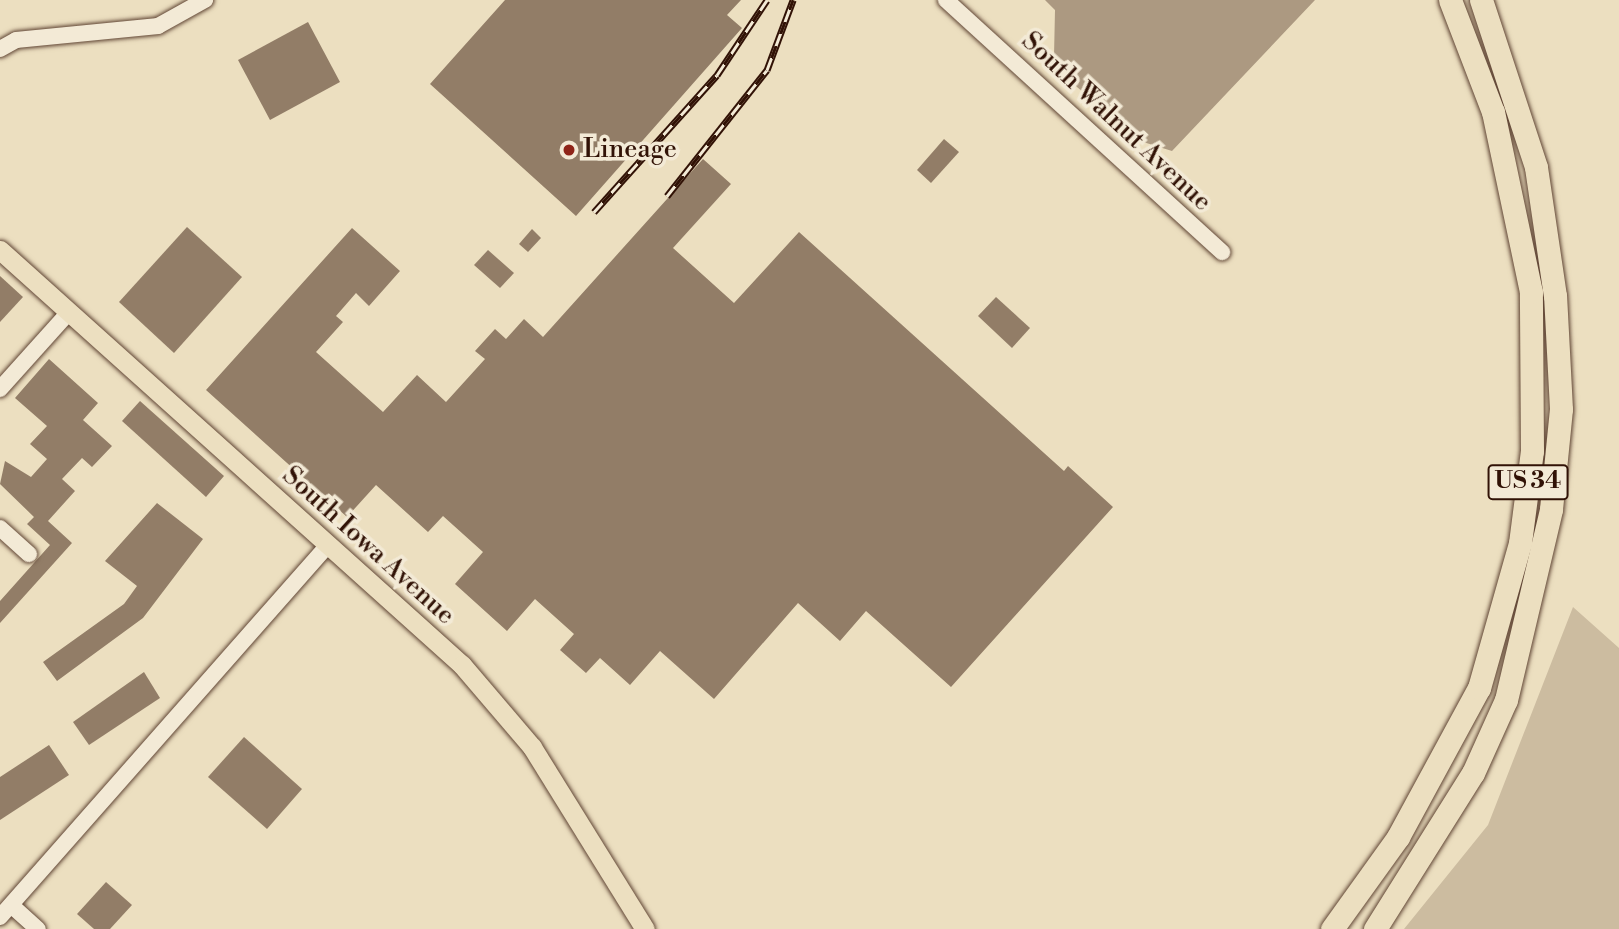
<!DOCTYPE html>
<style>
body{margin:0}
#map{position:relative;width:1619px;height:929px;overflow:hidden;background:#ecdfc0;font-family:"Libre Bodoni",serif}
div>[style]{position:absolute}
.green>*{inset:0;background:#ccbca0}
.water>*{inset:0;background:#ac9981}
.building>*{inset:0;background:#927d67}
.roads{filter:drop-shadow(0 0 2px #604534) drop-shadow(0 0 2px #604534)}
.minor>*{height:16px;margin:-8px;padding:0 8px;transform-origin:8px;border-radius:8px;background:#f3ead6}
.major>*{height:19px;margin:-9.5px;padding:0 9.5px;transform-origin:9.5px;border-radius:9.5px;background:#ecdfc0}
.highway>*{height:23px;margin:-11.5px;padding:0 11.5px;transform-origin:11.5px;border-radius:11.5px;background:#ecdfc0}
.rail>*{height:7px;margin-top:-3.5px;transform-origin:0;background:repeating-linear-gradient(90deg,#f3ead6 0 13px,#311206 0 26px);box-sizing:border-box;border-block:2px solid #311206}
.dots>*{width:19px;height:19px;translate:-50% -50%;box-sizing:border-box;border:4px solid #f3ead6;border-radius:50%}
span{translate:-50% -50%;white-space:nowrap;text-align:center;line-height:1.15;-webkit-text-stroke:7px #f3ead6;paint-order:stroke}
.shield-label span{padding:2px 5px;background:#f3ead6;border:2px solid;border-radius:5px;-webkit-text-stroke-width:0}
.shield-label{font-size:24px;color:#311206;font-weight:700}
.street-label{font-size:26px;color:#311206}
.poi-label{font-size:26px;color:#311206}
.left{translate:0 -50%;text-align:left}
</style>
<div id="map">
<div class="green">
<i style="clip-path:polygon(1573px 607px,1619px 648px,1619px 929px,1404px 929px,1488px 825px)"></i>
</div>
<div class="water">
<i style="clip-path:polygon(1045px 0,1315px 0,1172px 151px,1140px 141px,1063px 75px,1054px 56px,1055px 10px)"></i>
</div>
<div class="building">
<i style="clip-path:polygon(505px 0,741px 0,727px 15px,742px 28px,576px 216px,430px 84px)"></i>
<i style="clip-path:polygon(308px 22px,340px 82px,270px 120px,238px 60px)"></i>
<i style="clip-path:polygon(944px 139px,959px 152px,931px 183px,917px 170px)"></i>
<i style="clip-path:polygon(703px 159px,731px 184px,673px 248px,734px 303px,799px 232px,1064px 471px,1068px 466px,1113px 507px,951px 687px,866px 611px,840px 641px,798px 603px,714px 699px,660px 651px,630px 685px,600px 658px,586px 673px,560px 650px,574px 634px,535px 599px,507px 631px,455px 584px,483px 552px,443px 516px,428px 532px,376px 485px,347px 517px,206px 390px,352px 228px,400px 271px,369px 306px,356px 293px,336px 316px,343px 322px,316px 352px,383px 412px,417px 375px,446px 402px,485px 359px,475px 351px,495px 329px,506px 339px,524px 319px,543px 337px)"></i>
<i style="clip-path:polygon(187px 227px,242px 277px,174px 353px,119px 302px)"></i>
<i style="clip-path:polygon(532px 229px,541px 238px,528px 252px,519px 244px)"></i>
<i style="clip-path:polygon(488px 250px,514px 273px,500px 288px,474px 265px)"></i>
<i style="clip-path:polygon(0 276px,23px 297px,0 322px)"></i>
<i style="clip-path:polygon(996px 297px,1030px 328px,1012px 348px,978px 316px)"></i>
<i style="clip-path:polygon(49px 359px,98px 403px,83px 420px,112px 446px,92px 467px,82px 458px,62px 479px,75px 491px,48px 521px,72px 543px,0 623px,0 601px,50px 545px,27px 524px,34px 517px,0 484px,5px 461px,31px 477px,47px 459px,30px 444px,47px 426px,15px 398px)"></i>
<i style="clip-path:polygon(140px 401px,224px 476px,206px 497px,122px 421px)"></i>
<i style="clip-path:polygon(157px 503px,203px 539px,143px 618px,57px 681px,43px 662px,124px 604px,137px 586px,105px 561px)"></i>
<i style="clip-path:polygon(144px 672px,160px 698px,89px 745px,73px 722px)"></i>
<i style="clip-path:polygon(244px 737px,302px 789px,267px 829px,208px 777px)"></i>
<i style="clip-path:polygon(49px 745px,69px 775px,0 820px,0 777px)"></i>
<i style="clip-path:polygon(106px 882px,132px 905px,110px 929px,94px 929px,77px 914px)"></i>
</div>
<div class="roads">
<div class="minor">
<i style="left:946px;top:0;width:374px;rotate:42.4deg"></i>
<i style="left:0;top:49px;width:18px;rotate:-29deg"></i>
<i style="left:16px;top:40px;width:143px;rotate:-5.6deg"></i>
<i style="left:158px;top:26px;width:54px;rotate:-29deg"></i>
<i style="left:0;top:389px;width:103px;rotate:-48.1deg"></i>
<i style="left:0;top:528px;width:39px;rotate:42deg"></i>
<i style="left:11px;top:905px;width:36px;rotate:42deg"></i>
<i style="left:0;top:917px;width:496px;rotate:-48.6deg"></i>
</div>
<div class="major">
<i style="left:0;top:250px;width:621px;rotate:41.93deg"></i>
<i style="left:462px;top:665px;width:108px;rotate:49.5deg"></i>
<i style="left:532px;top:747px;width:214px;rotate:58.2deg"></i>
</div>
<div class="highway">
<i style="left:1332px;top:929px;width:113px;rotate:-54.3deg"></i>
<i style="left:1398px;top:837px;width:170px;rotate:-61.5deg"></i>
<i style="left:1479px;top:688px;width:151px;rotate:-74.2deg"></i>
<i style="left:1520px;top:543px;width:93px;rotate:-82.6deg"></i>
<i style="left:1532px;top:451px;width:159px;rotate:-90.4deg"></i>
<i style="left:1531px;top:292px;width:184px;rotate:-101.9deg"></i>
<i style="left:1493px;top:112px;width:120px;rotate:-111deg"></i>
<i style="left:1375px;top:929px;width:184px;rotate:-57.9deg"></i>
<i style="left:1473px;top:773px;width:80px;rotate:-65.7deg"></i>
<i style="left:1506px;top:700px;width:196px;rotate:-76.7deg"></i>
<i style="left:1551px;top:509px;width:100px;rotate:-84.3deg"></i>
<i style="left:1561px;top:409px;width:113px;rotate:-93deg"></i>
<i style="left:1555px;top:296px;width:130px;rotate:-98.4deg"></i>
<i style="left:1536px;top:167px;width:176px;rotate:-108.2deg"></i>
</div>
</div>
<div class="rail">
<i style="left:667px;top:196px;width:161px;rotate:-51.6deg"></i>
<i style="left:767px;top:70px;width:75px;rotate:-69.6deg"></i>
<i style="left:594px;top:212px;width:184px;rotate:-48.1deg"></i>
<i style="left:717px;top:75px;width:90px;rotate:-56.3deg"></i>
</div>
<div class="dots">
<i style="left:569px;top:150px;background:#8f2418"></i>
</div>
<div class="shield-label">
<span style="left:1528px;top:482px">US 34</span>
</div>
<div class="street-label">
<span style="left:1116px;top:122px;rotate:43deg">South Walnut Avenue</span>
<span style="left:368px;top:546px;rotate:42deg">South Iowa Avenue</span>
</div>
<div class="poi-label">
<span class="left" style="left:583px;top:150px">Lineage</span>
</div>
</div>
